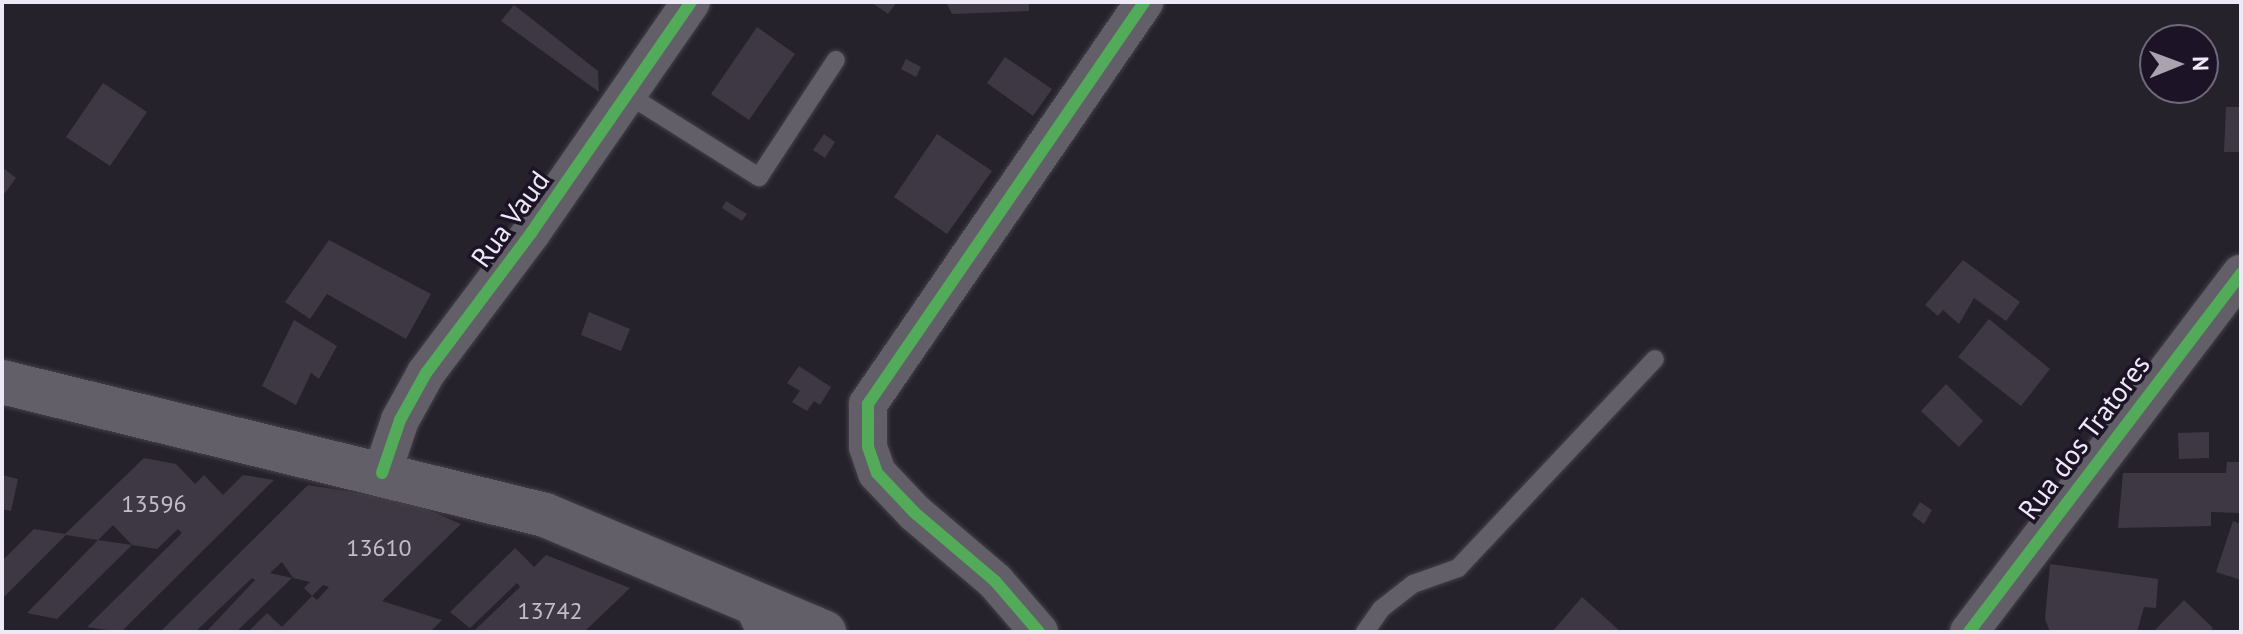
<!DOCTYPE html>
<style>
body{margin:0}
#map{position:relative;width:2243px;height:634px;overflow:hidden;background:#26222c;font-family:"PT Sans",sans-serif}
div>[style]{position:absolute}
.building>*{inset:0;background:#3d3843}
.roads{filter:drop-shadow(0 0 2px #444049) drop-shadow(0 0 2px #444049)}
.lane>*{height:18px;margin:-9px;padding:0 9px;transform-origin:9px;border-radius:9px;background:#625f68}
.street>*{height:38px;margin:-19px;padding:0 19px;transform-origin:19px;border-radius:19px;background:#625f68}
.secondary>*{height:44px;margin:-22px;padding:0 22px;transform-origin:22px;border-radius:22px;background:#625f68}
.cycleway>*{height:12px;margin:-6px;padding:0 6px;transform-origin:6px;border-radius:6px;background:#51ab58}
span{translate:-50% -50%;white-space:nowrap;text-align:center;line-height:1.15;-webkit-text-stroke:7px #1c1426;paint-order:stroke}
.number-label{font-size:24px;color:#c2bdc9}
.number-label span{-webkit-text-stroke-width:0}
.street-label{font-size:28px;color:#eee9f6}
.frame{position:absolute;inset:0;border:4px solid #eee9f6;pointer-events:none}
.north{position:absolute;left:2139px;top:24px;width:80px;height:80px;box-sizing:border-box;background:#1c1426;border:2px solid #706979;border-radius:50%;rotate:89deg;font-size:22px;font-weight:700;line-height:32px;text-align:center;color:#eee9f6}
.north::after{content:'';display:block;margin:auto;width:28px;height:36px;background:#a8a3af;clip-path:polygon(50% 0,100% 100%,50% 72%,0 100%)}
</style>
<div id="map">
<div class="building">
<i style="clip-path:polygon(871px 2px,897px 2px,888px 14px)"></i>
<i style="clip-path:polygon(946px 2px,1029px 2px,1029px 11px,952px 14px)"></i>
<i style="clip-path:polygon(514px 5px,598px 71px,599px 92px,501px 21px)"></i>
<i style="clip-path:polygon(757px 27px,795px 54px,749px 120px,711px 94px)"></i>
<i style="clip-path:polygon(1005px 57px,1052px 89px,1033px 116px,987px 83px)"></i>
<i style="clip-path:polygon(906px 59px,921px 67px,916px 77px,901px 69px)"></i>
<i style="clip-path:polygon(103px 83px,147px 112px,110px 166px,66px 137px)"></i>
<i style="clip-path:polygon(2226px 107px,2241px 107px,2241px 152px,2224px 152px)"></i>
<i style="clip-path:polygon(824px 134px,835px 142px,825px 158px,813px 150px)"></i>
<i style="clip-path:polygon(937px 134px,992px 171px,947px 234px,894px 197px)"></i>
<i style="clip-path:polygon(2px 167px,16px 178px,2px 197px)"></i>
<i style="clip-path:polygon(726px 201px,747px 214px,742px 221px,722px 208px)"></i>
<i style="clip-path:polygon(329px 240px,431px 294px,406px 339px,327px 294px,310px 319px,285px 302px)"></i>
<i style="clip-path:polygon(1963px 260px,2020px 302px,2006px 321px,1974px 298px,1959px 324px,1943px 310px,1938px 316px,1925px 305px)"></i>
<i style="clip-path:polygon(589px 312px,630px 329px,621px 351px,581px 335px)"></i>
<i style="clip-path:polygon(1989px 319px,2050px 369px,2021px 406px,1958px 357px)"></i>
<i style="clip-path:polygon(294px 320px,337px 346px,319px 379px,311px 373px,296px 405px,262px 386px)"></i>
<i style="clip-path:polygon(799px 366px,831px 387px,820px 405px,814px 401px,807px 411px,792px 402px,800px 391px,787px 383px)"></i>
<i style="clip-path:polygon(1946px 384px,1983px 421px,1959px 447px,1921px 411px)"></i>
<i style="clip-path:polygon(2209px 432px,2209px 458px,2179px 459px,2178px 433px)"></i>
<i style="clip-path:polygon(144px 458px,176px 464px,195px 484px,204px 475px,223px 495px,243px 475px,274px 480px,121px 632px,87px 627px,182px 533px,178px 529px,157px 549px,132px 545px,113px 525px,98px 540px,132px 545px,57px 619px,27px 613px,98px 540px,66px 535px,2px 599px,2px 561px,34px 529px,65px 534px)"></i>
<i style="clip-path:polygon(2227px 462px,2239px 462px,2240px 513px,2211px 512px,2211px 526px,2118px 528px,2123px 473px,2226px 473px)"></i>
<i style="clip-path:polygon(2px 475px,18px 479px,11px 511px,2px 509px)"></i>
<i style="clip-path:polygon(308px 485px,408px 501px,461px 524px,382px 601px,442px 620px,430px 632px,248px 632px,267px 613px,282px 627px,312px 596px,317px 600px,329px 587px,323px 585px,312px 596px,304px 588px,310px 582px,293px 578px,282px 562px,270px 573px,292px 578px,236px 632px,206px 632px,255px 580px,252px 578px,195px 632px,160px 632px)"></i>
<i style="clip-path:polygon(1920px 502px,1932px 510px,1924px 524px,1912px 515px)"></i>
<i style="clip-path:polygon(2233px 521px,2241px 524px,2241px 580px,2216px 572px)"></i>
<i style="clip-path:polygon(515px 548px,534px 567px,546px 555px,630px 588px,584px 632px,474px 631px,520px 587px,517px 583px,470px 628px,450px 612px)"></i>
<i style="clip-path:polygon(2050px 564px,2158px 579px,2156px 608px,2144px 607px,2137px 632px,2050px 632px,2045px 619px)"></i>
<i style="clip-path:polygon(1582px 597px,1592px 606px,1621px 632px,1552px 632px)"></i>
<i style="clip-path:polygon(2184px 600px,2213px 628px,2210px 632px,2153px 632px)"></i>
</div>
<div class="roads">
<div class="lane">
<i style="left:627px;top:94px;width:156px;rotate:32.2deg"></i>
<i style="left:759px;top:177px;width:140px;rotate:-56.7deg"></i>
<i style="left:742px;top:605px;width:30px;rotate:64deg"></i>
<i style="left:1365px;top:632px;width:28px;rotate:-55deg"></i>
<i style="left:1381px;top:609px;width:41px;rotate:-38deg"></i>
<i style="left:1413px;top:584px;width:48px;rotate:-19.6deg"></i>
<i style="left:1458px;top:568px;width:287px;rotate:-46.7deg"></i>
</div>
<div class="street">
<i style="left:382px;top:473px;width:56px;rotate:-71.2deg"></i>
<i style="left:400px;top:420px;width:54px;rotate:-61deg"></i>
<i style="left:426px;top:373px;width:175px;rotate:-53.1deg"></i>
<i style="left:531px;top:233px;width:281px;rotate:-55.3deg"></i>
<i style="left:1039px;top:632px;width:67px;rotate:-130.8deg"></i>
<i style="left:995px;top:581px;width:105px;rotate:-139.6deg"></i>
<i style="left:915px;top:513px;width:55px;rotate:-133.5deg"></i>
<i style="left:877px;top:473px;width:28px;rotate:-109deg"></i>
<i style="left:868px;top:447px;width:43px;rotate:-90deg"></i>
<i style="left:868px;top:404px;width:488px;rotate:-55.5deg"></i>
<i style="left:1969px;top:632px;width:450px;rotate:-52.8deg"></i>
</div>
<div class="secondary">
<i style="left:2px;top:382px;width:559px;rotate:13.76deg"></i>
<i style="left:545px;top:515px;width:303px;rotate:22.8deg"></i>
</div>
</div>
<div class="cycleway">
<i style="left:382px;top:473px;width:56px;rotate:-71.2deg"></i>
<i style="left:400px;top:420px;width:54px;rotate:-61deg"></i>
<i style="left:426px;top:373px;width:175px;rotate:-53.1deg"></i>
<i style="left:531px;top:233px;width:281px;rotate:-55.3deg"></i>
<i style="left:1039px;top:632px;width:67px;rotate:-130.8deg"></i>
<i style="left:995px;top:581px;width:105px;rotate:-139.6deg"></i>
<i style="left:915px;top:513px;width:55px;rotate:-133.5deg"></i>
<i style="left:877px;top:473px;width:28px;rotate:-109deg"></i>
<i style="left:868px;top:447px;width:43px;rotate:-90deg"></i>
<i style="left:868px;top:404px;width:488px;rotate:-55.5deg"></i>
<i style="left:1969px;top:632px;width:450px;rotate:-52.8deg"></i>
</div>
<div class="number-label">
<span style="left:154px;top:504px">13596</span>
<span style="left:379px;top:548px">13610</span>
<span style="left:550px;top:611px">13742</span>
</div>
<div class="street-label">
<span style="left:510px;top:219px;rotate:-54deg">Rua Vaud</span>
<span style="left:2084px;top:437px;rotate:-53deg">Rua dos Tratores</span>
</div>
<div class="frame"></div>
<div class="north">N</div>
</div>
